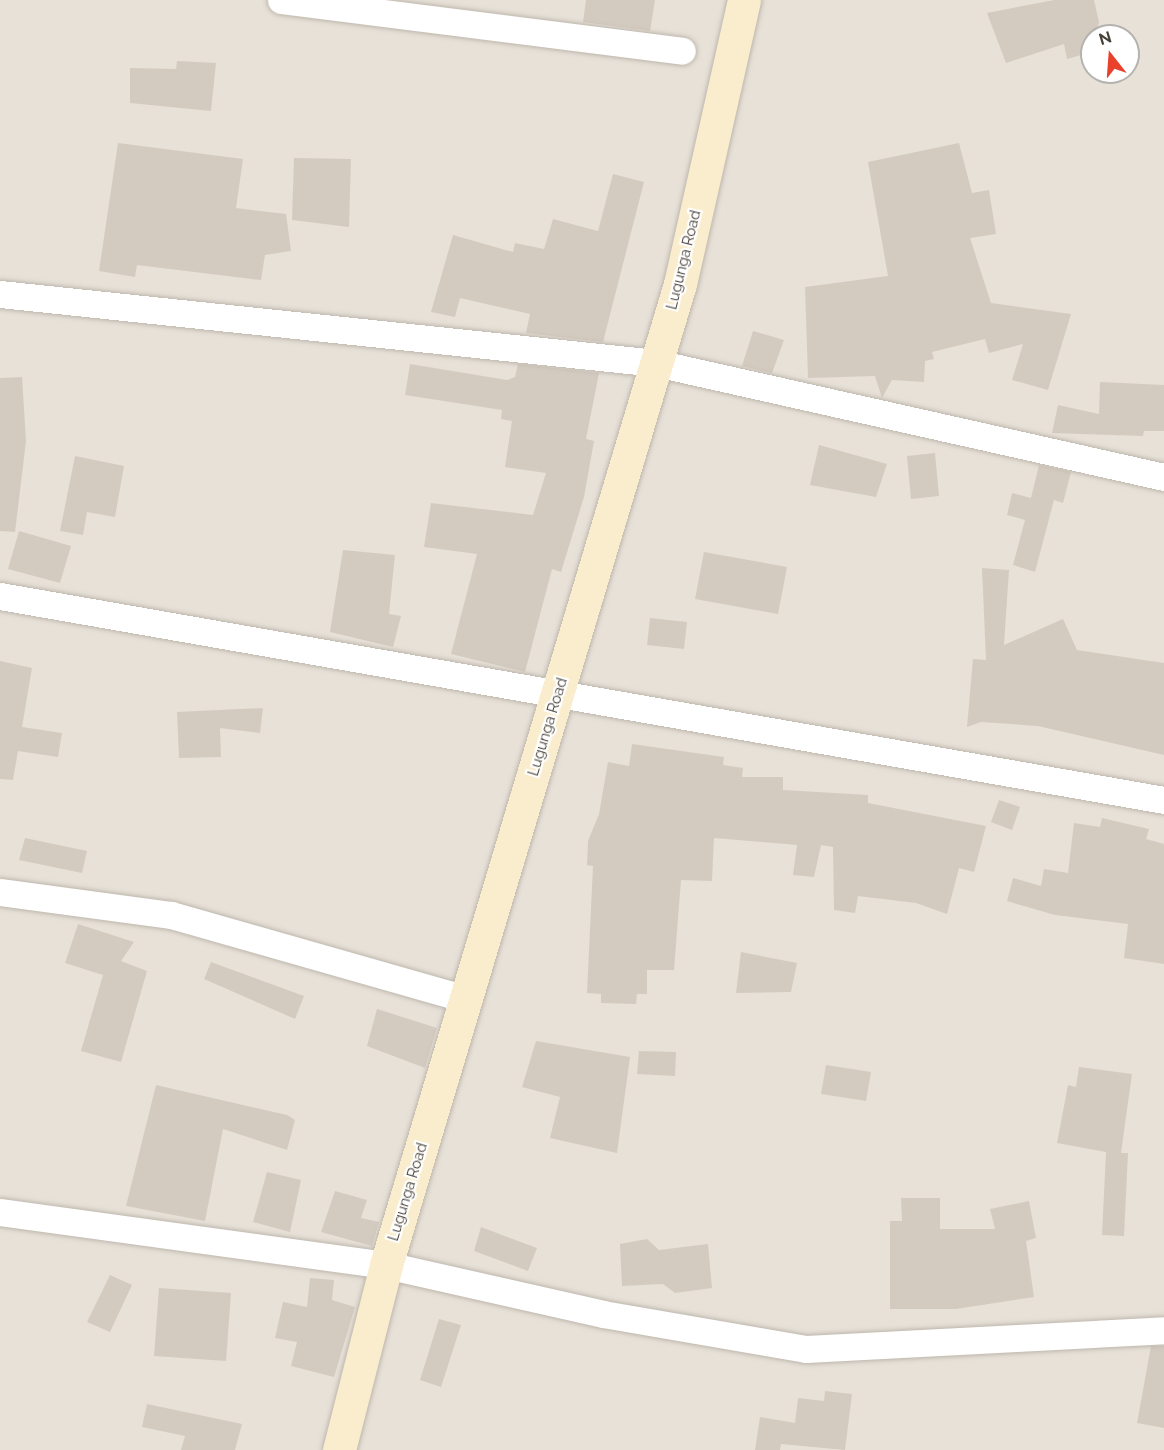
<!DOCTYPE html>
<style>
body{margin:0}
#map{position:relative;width:1164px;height:1450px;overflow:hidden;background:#f3f0e9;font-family:Raleway,sans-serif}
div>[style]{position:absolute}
.residential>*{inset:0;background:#e7e1d8}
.building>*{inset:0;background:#d4cbc0}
.roads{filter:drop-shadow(0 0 2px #beb7ad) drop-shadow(0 0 2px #beb7ad)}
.street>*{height:27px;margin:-13.5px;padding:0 13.5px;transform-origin:13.5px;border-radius:13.5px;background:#fff}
.secondary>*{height:33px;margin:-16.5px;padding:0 16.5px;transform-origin:16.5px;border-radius:16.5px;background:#faedcd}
span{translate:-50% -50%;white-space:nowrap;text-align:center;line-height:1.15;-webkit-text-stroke:4.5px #fff;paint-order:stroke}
.street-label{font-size:15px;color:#464038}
.north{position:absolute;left:1080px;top:24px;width:60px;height:60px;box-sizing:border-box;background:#fff;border:2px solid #b5b3af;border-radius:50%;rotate:343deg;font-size:16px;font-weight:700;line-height:24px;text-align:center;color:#464038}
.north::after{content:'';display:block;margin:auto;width:21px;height:27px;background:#e8412c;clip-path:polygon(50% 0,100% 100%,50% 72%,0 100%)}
</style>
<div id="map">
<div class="residential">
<i style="clip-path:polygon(evenodd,0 0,1164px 0,1164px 1450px,0 1450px,0 0,1092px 36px,1128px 36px,1128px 72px,1092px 72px,1092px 36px)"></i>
</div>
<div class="building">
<i style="clip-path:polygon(586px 0,655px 0,650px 31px,583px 22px)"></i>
<i style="clip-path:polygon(1054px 0,1094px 0,1099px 22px,1092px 52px,1067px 59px,1064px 44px,1006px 63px,987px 13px)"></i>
<i style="clip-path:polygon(177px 61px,216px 63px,211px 111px,130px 103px,130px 68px,176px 69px)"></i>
<i style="clip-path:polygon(118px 143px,243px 159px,236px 208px,286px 214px,291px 251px,265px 255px,261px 280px,137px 265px,135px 277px,99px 271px)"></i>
<i style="clip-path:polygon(959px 143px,972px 193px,989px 190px,996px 234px,970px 238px,991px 303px,1071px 314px,1048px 390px,1012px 380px,1023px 344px,989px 353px,985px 339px,932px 352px,934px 359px,925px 361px,924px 382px,892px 380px,882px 398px,875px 376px,808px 378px,805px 287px,888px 276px,868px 162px)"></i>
<i style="clip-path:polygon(294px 158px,351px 159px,349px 227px,292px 220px)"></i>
<i style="clip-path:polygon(613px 174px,644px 182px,603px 342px,526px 333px,530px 314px,460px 298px,455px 317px,431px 312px,453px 235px,513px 252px,515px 243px,544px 249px,553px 219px,598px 231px)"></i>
<i style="clip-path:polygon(753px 331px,784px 340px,772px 373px,742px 366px)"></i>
<i style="clip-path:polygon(410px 364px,507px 380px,515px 377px,518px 364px,599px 373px,586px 439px,594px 441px,584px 497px,561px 572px,552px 569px,525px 672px,451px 654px,477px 554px,424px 547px,431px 503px,533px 515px,546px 473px,505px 467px,512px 421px,501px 419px,502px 410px,405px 395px)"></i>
<i style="clip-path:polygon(22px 377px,26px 441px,15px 532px,0 531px,0 378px)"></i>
<i style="clip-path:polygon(1100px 382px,1164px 385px,1164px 431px,1144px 431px,1143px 436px,1052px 433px,1058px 405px,1099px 414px)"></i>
<i style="clip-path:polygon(819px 445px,887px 464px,876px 497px,810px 485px)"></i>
<i style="clip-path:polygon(935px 453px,939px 496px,911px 499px,907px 456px)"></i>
<i style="clip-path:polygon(75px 456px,124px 466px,115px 517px,87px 512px,83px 535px,60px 531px)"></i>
<i style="clip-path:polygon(1039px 465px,1071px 472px,1063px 503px,1054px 500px,1035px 572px,1013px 565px,1025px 520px,1007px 515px,1012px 493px,1031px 498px)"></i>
<i style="clip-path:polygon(19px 531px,71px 546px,60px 583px,8px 569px)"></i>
<i style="clip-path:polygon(343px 550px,395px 555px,389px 614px,401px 616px,393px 647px,330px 632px)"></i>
<i style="clip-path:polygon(704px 552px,787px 567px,778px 614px,695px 599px)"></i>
<i style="clip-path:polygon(982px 568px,1009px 570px,1004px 645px,1063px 619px,1077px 650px,1164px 663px,1164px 755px,1038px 726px,981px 722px,967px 727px,973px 659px,986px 660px)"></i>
<i style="clip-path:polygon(650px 618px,687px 622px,684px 649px,647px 645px)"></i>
<i style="clip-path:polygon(0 661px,32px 668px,22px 727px,62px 733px,58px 757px,18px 751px,13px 780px,0 779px)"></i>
<i style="clip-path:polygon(263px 708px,260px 733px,220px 728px,221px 757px,179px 758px,177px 712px)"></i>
<i style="clip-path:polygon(632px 744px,724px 757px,723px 765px,743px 768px,742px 777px,783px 777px,783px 790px,868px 795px,868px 803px,986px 826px,974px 872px,959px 868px,947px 914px,916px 903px,858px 896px,855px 913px,834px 910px,833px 847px,821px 845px,814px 877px,793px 875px,797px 845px,714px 838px,712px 881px,681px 880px,674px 970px,647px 970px,647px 994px,637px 994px,636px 1004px,601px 1003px,601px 994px,587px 993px,593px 866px,587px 865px,588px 841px,599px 814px,608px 762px,629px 766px)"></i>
<i style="clip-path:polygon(999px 800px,1020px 807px,1012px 830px,991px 822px)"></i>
<i style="clip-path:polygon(1102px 818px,1149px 829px,1146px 839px,1164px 844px,1164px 964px,1124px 958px,1128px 924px,1055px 915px,1007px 901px,1013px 878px,1041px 886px,1044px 869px,1068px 873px,1074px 823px,1100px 827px)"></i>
<i style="clip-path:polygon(25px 838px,87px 851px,82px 873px,19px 860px)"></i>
<i style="clip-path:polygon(78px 924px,134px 942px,121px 961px,147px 971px,121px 1062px,81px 1051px,103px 975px,65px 963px)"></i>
<i style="clip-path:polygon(741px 952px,797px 963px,791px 992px,736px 993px)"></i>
<i style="clip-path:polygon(211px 962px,304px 996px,295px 1019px,204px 979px)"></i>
<i style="clip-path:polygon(377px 1009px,437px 1028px,425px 1068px,367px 1046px)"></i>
<i style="clip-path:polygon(536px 1041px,630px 1057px,617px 1153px,550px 1138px,560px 1097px,522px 1087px)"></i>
<i style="clip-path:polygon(639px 1051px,676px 1052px,675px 1076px,637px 1074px)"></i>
<i style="clip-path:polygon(826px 1065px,871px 1072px,866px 1101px,821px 1094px)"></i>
<i style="clip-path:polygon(1079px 1067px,1132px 1074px,1121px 1153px,1128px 1153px,1124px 1236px,1102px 1235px,1106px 1152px,1057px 1143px,1068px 1085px,1076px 1087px)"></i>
<i style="clip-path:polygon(156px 1085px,287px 1115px,295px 1120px,287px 1150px,223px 1129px,205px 1221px,126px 1206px)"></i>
<i style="clip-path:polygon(267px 1172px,301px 1180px,290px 1232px,253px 1222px)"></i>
<i style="clip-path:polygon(335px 1191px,367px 1200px,361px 1218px,379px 1222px,372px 1246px,321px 1232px)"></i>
<i style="clip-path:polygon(901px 1198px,940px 1198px,940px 1229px,995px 1229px,990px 1209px,1029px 1201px,1036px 1238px,1026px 1241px,1034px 1297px,956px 1309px,890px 1309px,890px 1221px,902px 1221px)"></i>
<i style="clip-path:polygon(481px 1227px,537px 1248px,528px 1271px,474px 1251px)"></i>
<i style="clip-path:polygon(647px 1239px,659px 1250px,708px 1244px,712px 1288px,675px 1293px,663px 1284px,622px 1286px,620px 1244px)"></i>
<i style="clip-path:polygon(110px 1275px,132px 1285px,110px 1332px,87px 1322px)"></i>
<i style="clip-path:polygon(310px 1278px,334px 1280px,332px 1300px,355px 1307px,334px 1377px,291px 1366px,297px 1342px,275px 1338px,283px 1302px,307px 1307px)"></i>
<i style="clip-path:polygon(159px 1288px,231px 1293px,226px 1361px,154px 1356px)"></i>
<i style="clip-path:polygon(439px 1319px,461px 1325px,441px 1387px,420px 1380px)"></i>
<i style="clip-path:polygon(1151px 1346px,1164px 1346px,1164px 1428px,1137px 1423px)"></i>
<i style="clip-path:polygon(825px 1391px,852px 1394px,845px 1450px,781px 1444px,780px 1450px,755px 1450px,760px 1417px,795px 1423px,798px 1398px,824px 1401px)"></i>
<i style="clip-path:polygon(147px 1404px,242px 1424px,235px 1450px,181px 1450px,185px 1436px,142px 1427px)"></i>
</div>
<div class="roads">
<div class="street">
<i style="left:281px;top:0;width:404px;rotate:7.2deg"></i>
<i style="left:0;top:294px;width:660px;rotate:6deg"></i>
<i style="left:656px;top:363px;width:521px;rotate:12.65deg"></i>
<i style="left:0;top:596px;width:1182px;rotate:9.94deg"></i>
<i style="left:0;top:892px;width:173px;rotate:7.7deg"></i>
<i style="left:171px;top:915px;width:307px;rotate:15.9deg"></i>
<i style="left:0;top:1212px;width:390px;rotate:7.8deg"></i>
<i style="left:386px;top:1265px;width:222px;rotate:12.7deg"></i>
<i style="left:603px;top:1314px;width:206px;rotate:9.8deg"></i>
<i style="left:806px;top:1349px;width:359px;rotate:-3deg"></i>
</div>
<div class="secondary">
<i style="left:339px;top:1450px;width:191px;rotate:-75.7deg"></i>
<i style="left:386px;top:1265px;width:1024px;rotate:-73.32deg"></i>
<i style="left:680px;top:284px;width:291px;rotate:-77.3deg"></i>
</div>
</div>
<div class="street-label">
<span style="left:684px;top:260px;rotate:-76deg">Lugunga Road</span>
<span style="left:548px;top:727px;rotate:-73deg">Lugunga Road</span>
<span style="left:408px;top:1192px;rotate:-73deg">Lugunga Road</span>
</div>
<div class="north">N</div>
</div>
